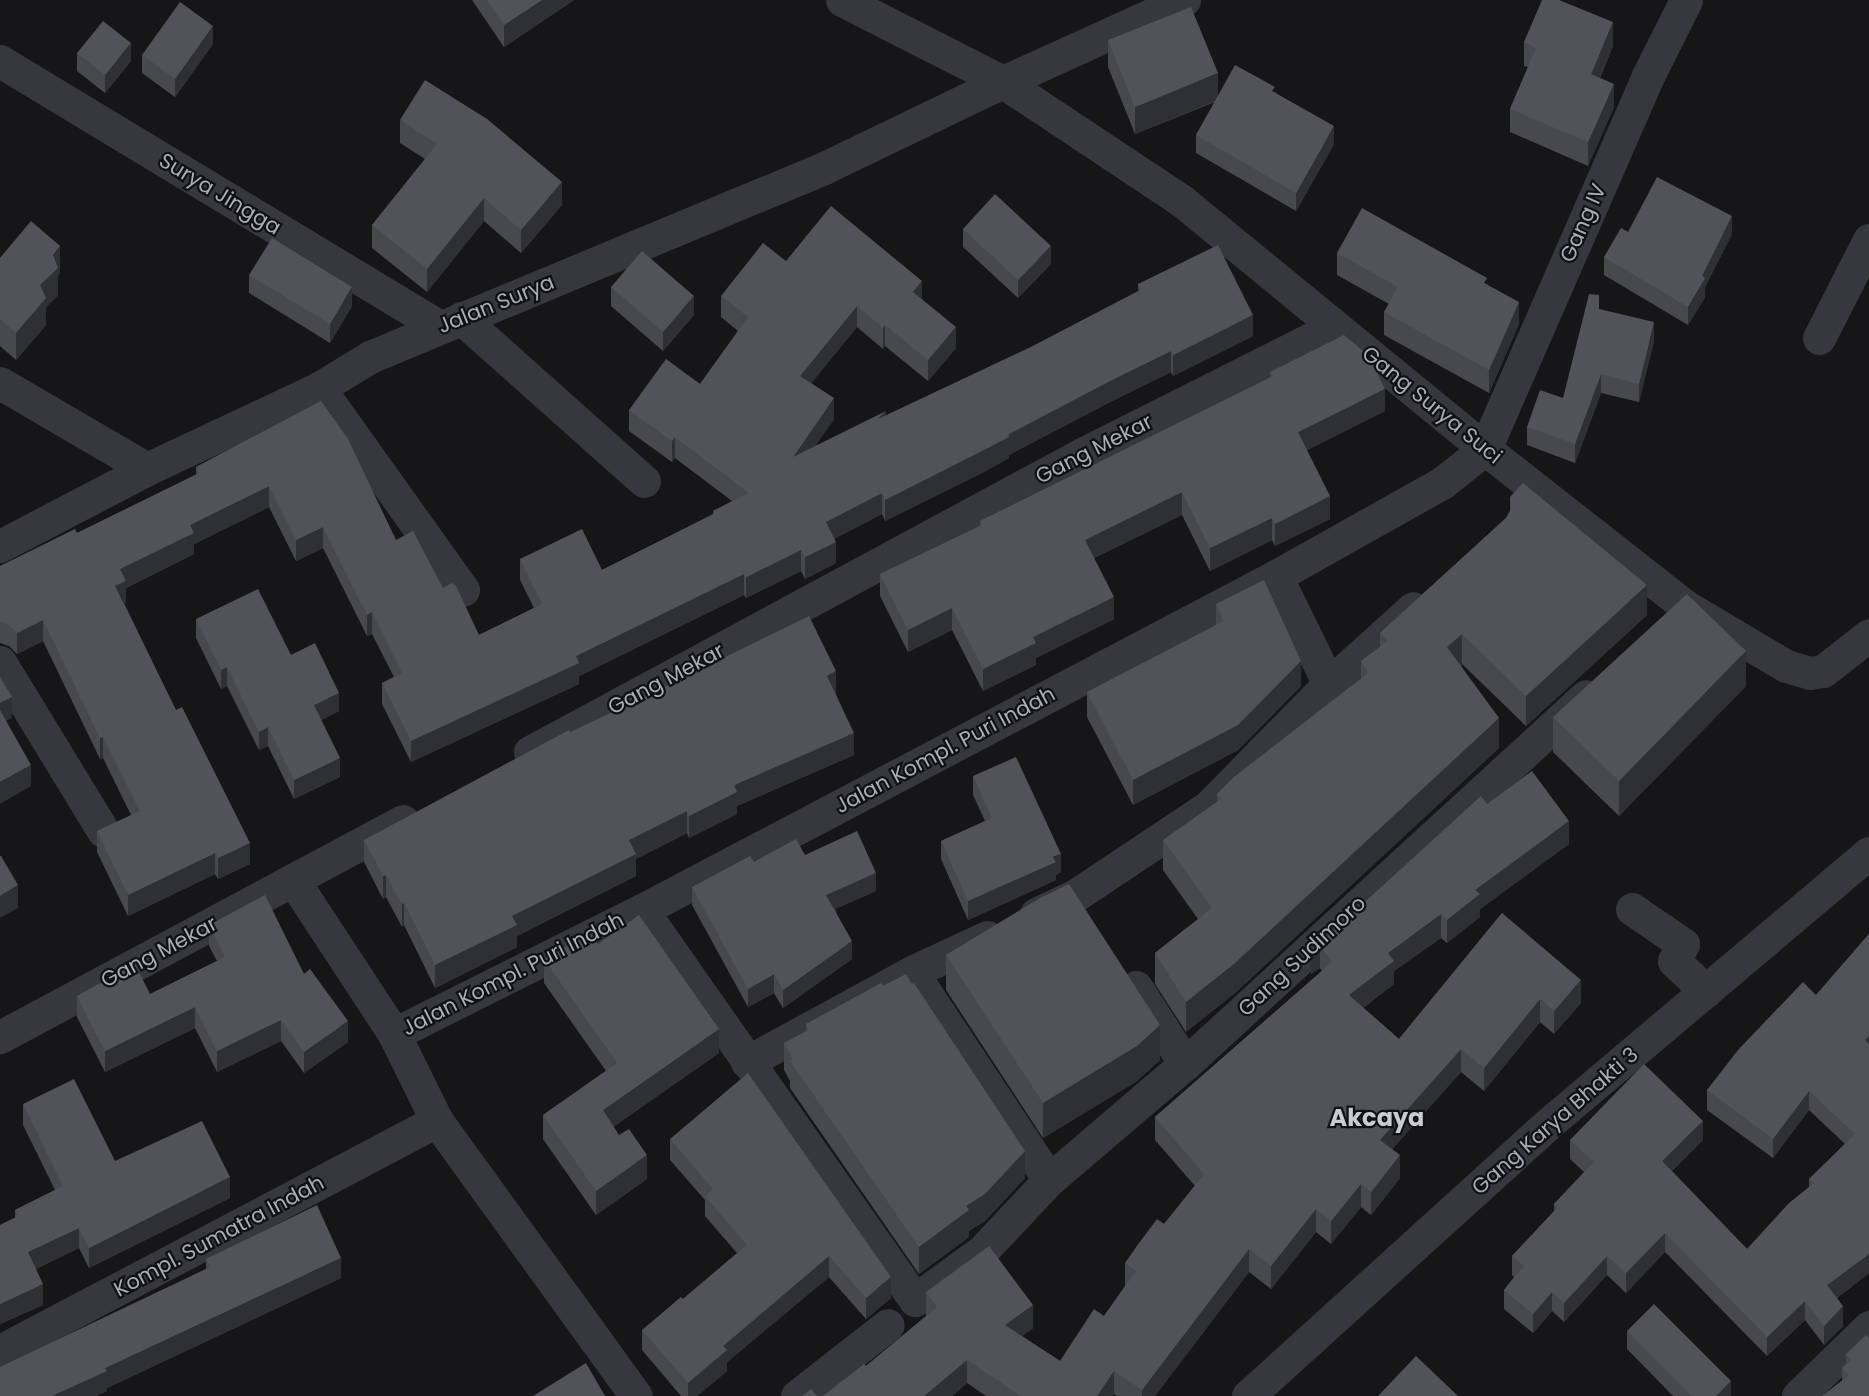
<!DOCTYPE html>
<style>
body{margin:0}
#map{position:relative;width:1869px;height:1396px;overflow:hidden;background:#161618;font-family:Poppins,sans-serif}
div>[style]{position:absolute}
.street>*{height:33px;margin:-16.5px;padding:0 16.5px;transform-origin:16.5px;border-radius:16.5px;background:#37383d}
.wall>*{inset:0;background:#47494d}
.shaded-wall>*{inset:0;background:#2f3033}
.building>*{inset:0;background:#525359}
span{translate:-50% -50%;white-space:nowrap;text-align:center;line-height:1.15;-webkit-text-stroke:4.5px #111113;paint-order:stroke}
.street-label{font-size:21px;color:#a8adb8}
.quarter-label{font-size:24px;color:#c9ccd4;font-weight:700}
</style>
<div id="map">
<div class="street">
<i style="left:842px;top:0;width:181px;rotate:27deg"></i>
<i style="left:1003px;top:82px;width:215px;rotate:33.6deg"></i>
<i style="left:1182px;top:201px;width:392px;rotate:39.3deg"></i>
<i style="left:1485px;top:449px;width:254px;rotate:38.1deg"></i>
<i style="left:1685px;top:606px;width:117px;rotate:30.7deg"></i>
<i style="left:1786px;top:666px;width:25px;rotate:16deg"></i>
<i style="left:1810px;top:673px;width:13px;rotate:-9deg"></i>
<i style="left:1823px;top:671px;width:58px;rotate:-38deg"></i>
<i style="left:0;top:61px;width:514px;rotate:31.15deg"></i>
<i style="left:461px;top:318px;width:245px;rotate:41.7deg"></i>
<i style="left:1819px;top:338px;width:110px;rotate:-63deg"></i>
<i style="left:0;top:383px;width:170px;rotate:30.3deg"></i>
<i style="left:319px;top:388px;width:248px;rotate:54.5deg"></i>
<i style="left:0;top:546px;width:166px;rotate:-27.6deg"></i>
<i style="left:147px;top:469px;width:190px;rotate:-25.2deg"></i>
<i style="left:319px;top:388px;width:60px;rotate:-31.3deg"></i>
<i style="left:370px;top:357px;width:492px;rotate:-22.6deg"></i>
<i style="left:824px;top:168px;width:199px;rotate:-25.7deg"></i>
<i style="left:1003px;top:82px;width:199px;rotate:-24.4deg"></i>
<i style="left:1276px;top:576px;width:120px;rotate:63.9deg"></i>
<i style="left:0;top:662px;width:198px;rotate:58.6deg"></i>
<i style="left:530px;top:752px;width:627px;rotate:-28.36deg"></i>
<i style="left:1082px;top:454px;width:283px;rotate:-26.7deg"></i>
<i style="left:293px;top:880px;width:184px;rotate:56.7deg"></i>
<i style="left:394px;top:1034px;width:97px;rotate:63.7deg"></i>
<i style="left:437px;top:1121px;width:339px;rotate:54.1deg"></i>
<i style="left:1632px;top:909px;width:62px;rotate:34.5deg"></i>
<i style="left:1683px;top:944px;width:19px;rotate:118deg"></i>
<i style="left:1674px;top:961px;width:44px;rotate:43.2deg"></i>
<i style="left:642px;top:910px;width:476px;rotate:55deg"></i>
<i style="left:915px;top:1300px;width:83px;rotate:-36.2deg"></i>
<i style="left:982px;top:1251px;width:98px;rotate:-46.7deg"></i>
<i style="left:1049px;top:1180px;width:179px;rotate:-40.5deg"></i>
<i style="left:1185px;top:1064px;width:544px;rotate:-42.54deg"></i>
<i style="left:1036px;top:914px;width:44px;rotate:-25.4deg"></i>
<i style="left:1076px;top:895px;width:159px;rotate:-33.7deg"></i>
<i style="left:1208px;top:807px;width:173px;rotate:-45.5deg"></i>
<i style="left:1329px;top:684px;width:113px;rotate:-42.1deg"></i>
<i style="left:912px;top:972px;width:249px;rotate:56.6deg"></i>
<i style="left:1136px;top:987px;width:91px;rotate:57.5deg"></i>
<i style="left:394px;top:1034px;width:277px;rotate:-26.6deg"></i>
<i style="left:642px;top:910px;width:717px;rotate:-27.78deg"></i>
<i style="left:1276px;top:576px;width:190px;rotate:-29.3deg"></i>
<i style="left:1442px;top:483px;width:55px;rotate:-38.3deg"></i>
<i style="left:1485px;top:449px;width:407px;rotate:-66.4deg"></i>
<i style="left:1648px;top:76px;width:85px;rotate:-63.4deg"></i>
<i style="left:0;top:1037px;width:457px;rotate:-28.2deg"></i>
<i style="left:747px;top:1062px;width:188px;rotate:-28.6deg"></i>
<i style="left:912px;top:972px;width:83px;rotate:-25deg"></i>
<i style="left:0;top:1351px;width:494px;rotate:-27.8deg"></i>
<i style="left:797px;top:1396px;width:115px;rotate:-38deg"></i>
<i style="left:1248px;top:1396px;width:405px;rotate:-42.2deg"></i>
<i style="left:1548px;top:1124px;width:420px;rotate:-40.2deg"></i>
<i style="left:1798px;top:1396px;width:99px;rotate:-44.2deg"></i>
</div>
<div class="wall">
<i style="clip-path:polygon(472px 0,574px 0,504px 47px)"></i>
<i style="clip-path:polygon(1108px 40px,1218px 96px,1275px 92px,1334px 144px,1296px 211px,1196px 153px,1196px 135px,1215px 102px,1135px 134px,1108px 67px)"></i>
<i style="clip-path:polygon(1524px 42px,1613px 46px,1600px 78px,1614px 107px,1588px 166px,1510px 132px,1510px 109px,1528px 67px,1524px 66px)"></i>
<i style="clip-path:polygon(213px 44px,175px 97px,142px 73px,142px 55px)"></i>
<i style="clip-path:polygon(77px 53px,131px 61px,105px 93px,77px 71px)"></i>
<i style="clip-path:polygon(400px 120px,562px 205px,521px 253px,484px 221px,427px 292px,372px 248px,372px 225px,425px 159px,400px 143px)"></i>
<i style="clip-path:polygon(963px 229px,1051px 264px,1018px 298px,963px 247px)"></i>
<i style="clip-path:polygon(1628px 232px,1732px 234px,1705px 287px,1705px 297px,1688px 325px,1604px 275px,1604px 257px)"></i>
<i style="clip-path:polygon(1337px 253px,1487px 284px,1519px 324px,1489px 393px,1384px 335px,1384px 312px,1389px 304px,1337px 275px)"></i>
<i style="clip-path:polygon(0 258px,60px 273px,58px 276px,58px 295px,46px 307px,46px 325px,16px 360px,0 346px)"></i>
<i style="clip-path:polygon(786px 261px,922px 299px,956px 348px,928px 381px,885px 346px,883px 349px,857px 327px,811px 383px,834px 419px,815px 446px,886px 416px,1031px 347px,1138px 291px,1138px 284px,1253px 336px,1173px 376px,1171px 372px,1112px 401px,1009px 455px,1009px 458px,982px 473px,885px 521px,882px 514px,834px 539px,836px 563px,805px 579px,801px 571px,746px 598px,744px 595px,579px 676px,579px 684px,411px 762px,382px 704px,382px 683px,394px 677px,372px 634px,367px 636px,323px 548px,296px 561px,269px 507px,194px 544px,194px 554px,126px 588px,126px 602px,124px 603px,250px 864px,218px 879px,215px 874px,128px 916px,97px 852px,97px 831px,131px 815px,103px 758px,100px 759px,43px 641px,17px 654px,9px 646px,0 643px,0 566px,77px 533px,196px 475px,196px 467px,321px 401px,396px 540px,443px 588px,479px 635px,534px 608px,520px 580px,520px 559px,602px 570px,713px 514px,713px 511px,732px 501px,675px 458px,672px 462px,629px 431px,629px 410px,700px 384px,738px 331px,721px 317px,721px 296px)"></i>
<i style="clip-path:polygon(249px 275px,352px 306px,330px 343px,249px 293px)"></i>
<i style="clip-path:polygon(611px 287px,694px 315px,663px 351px,611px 306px)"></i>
<i style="clip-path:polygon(1599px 309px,1654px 341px,1639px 402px,1601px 393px,1575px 463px,1527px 445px,1527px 427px,1563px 398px)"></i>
<i style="clip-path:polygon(1270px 372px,1385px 411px,1307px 450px,1330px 519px,1275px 546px,1272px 540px,1210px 571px,1182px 515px,1094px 558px,1114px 619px,1036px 658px,1036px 665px,983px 691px,952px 630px,908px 652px,880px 596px,880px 574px,980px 526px,980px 521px,1270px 378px)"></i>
<i style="clip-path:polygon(1510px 497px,1647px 615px,1526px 726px,1462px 664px,1461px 666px,1499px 748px,1235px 993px,1186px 1032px,1155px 984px,1155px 953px,1198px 919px,1163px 870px,1163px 840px,1217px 803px,1217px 794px,1361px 679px,1361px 661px,1380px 647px,1380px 633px,1506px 518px,1510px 511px)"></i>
<i style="clip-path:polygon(1216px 604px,1301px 686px,1238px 750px,1133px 805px,1087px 717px,1087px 692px,1216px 625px)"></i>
<i style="clip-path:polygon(196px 619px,291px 655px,339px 711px,321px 720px,340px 777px,294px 799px,268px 746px,259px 750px,227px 686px,221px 689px,196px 638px)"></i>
<i style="clip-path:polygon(1746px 686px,1619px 816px,1553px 752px,1553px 717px)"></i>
<i style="clip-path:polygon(836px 693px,836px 694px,854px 755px,737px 806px,737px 814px,689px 838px,687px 833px,636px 859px,636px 876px,517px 936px,517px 947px,435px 988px,404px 925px,402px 927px,386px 897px,383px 899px,364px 862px,364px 840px,570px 732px)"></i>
<i style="clip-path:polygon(973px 776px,1061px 872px,1056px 875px,1056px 880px,968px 920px,941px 859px,941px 841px,985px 821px,973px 795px)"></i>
<i style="clip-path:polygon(1487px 804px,1569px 844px,1480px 909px,1480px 917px,1447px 943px,1441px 938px,1394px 971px,1394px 984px,1363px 1008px,1399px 1039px,1502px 913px,1581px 1003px,1554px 1034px,1540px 1022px,1484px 1091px,1461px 1072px,1392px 1149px,1400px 1178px,1371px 1215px,1361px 1207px,1331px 1244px,1316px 1232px,1271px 1289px,1249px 1272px,1155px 1396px,1117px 1396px,1114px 1394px,1112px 1396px,986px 1396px,967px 1383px,952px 1396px,823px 1396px,866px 1366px,926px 1316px,926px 1292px,1033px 1328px,1022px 1336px,1060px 1361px,1104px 1316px,1125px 1286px,1125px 1263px,1164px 1224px,1195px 1186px,1155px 1140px,1155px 1117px,1322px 971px,1320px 968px,1311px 974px,1311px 951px)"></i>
<i style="clip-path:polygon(805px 855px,876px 891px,835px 909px,852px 959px,783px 1008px,774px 993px,748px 1007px,692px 905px,692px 887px,754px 862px)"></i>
<i style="clip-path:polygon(209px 925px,304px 974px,348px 1042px,304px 1073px,281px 1041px,217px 1072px,195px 1028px,105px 1072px,77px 1017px,77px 996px,150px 994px,217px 961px,209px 946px)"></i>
<i style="clip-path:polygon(1869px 934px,1869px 1273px,1837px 1298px,1843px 1326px,1824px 1345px,1805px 1320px,1767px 1356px,1665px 1252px,1626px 1293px,1607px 1275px,1564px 1322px,1552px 1311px,1533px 1333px,1504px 1309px,1504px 1290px,1514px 1277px,1512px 1275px,1512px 1256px,1554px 1211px,1554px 1204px,1584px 1172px,1570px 1159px,1570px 1140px,1703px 1140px,1672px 1171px,1747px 1249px,1809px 1187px,1809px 1179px,1845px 1144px,1809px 1110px,1773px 1158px,1707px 1110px,1707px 1090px,1816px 995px)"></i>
<i style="clip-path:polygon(598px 944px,719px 1053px,613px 1127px,647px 1179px,596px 1215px,543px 1139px,543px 1115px,606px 1071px,544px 983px,544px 959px)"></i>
<i style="clip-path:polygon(946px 955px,1160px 1060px,1137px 1081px,1043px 1138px,946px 990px)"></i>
<i style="clip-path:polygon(912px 984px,1025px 1178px,985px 1221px,969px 1231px,969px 1237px,919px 1274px,790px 1088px,790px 1081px,784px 1070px,784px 1043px,806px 1031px,806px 1024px,883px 986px)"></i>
<i style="clip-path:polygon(23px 1104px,115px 1161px,230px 1198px,89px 1268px,79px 1248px,36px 1269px,43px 1305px,0 1324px,0 1225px,15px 1218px,15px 1210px,55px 1190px,23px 1125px)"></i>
<i style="clip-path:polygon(670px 1139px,891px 1298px,866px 1319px,829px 1277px,727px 1362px,727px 1371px,697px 1396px,681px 1396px,642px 1350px,642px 1330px,683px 1299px,737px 1253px,705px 1216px,705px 1200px,670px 1160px)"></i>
<i style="clip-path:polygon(206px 1259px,341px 1278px,107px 1388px,107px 1391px,96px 1396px,0 1396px,206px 1269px)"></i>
<i style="clip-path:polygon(1627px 1331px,1731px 1396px,1673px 1396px,1627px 1349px)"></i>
<i style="clip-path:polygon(1869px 1338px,1869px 1396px,1842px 1380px,1842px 1368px,1846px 1364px,1846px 1354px)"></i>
</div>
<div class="shaded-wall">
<i style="clip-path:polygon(542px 0,574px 0,504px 47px,504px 25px)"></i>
<i style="clip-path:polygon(1613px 22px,1613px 46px,1591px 98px,1591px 74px)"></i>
<i style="clip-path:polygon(213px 26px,213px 44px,175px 97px,175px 79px)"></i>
<i style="clip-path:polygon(131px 43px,131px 61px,105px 93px,105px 75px)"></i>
<i style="clip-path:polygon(1218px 73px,1218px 100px,1135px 134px,1135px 107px)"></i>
<i style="clip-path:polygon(1614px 84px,1614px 107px,1588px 166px,1588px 142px)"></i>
<i style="clip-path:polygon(1334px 126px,1334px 144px,1296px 211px,1296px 193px)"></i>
<i style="clip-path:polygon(562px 182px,562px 205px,521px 253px,521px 230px)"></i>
<i style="clip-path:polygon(484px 198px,484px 221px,427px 292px,427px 269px)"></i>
<i style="clip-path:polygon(1732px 216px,1732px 234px,1705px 287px,1705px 297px,1688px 325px,1688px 307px,1702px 276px)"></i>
<i style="clip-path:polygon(60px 246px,60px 273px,58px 276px,58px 295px,46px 307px,46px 325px,16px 360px,16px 333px,40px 285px,53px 255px)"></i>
<i style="clip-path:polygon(1051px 246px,1051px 264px,1018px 298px,1018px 280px)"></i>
<i style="clip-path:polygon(922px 281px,922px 302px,913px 292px)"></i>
<i style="clip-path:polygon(352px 287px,352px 306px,330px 343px,330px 324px)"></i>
<i style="clip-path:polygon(694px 296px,694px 315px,663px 351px,663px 332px)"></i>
<i style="clip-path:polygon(1519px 302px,1519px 324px,1489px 393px,1489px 370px)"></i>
<i style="clip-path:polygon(857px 306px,857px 327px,800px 397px,800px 376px)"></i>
<i style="clip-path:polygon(1253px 315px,1253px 336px,1173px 376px,1173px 355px)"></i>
<i style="clip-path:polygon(1654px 322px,1654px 341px,1639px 402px,1639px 384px)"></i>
<i style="clip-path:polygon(885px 325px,885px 346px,883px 349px,883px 328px)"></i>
<i style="clip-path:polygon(956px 327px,956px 348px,928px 381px,928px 360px)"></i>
<i style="clip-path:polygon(1171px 351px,1171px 372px,1112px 401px,1009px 455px,1009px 458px,982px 473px,885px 521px,885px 500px,1112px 380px)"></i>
<i style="clip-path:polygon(1601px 374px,1601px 393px,1575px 463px,1575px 444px)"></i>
<i style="clip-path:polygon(1385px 389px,1385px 411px,1298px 455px,1298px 432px)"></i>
<i style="clip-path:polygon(834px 398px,834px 419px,793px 478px,793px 457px)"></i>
<i style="clip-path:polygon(886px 411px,886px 432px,878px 419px)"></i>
<i style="clip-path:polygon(675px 437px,675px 458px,672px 462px,672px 441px)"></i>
<i style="clip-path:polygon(269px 486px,269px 507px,194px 544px,194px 554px,126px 588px,126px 602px,115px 607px,115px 586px,120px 569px,190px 525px)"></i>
<i style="clip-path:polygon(1182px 492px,1182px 515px,1085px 562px,1085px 540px)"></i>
<i style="clip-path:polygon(882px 493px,882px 514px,826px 543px,826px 522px)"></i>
<i style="clip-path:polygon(1330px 496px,1330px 519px,1275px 546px,1275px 524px)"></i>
<i style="clip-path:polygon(1272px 518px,1272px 540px,1210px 571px,1210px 548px)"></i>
<i style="clip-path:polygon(323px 527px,323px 548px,296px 561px,296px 540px)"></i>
<i style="clip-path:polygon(836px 542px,836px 563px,805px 579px,805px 557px)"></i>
<i style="clip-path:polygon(801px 550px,801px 571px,746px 598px,746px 577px)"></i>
<i style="clip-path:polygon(744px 574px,744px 595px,579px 676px,579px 684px,411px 762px,411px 741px,576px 656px)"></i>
<i style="clip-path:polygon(1647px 585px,1647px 615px,1526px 726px,1526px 696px)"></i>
<i style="clip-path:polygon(1114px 597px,1114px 619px,1036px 658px,1036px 665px,983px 691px,983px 669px,1033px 637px)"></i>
<i style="clip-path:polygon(952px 608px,952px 630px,908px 652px,908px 630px)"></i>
<i style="clip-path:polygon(372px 612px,372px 634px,367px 636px,367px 615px)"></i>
<i style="clip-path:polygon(43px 620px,43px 641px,17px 654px,17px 633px)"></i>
<i style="clip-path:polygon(1462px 634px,1462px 664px,1447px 677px,1447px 647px)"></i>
<i style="clip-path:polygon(1746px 651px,1746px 686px,1619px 816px,1619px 781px)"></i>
<i style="clip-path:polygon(1301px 661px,1301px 686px,1238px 750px,1133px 805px,1133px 780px)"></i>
<i style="clip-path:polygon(227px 667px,227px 686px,221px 689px,221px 670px)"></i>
<i style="clip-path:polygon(836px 671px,836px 693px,827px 698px,827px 676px)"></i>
<i style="clip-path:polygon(339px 693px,339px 711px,314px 724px,314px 705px)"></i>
<i style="clip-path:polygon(12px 697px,12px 718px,0 724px,0 703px)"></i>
<i style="clip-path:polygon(1499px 718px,1499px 748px,1235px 993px,1186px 1032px,1186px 1002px)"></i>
<i style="clip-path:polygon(268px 727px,268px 746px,259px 750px,259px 732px)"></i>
<i style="clip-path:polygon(854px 733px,854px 755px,737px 806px,737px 814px,689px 838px,689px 816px,734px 785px)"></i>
<i style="clip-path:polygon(103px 737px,103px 758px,100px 759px,100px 738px)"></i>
<i style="clip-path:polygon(340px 758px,340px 777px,294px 799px,294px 780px)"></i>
<i style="clip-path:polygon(31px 765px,31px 786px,0 804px,0 782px)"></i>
<i style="clip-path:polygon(687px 811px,687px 833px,636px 859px,636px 876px,517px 936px,517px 947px,435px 988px,435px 965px,629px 840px)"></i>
<i style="clip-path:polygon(1569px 821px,1569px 844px,1480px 909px,1480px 917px,1447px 943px,1447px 920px,1475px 890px)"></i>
<i style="clip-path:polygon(250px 843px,250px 864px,218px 879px,218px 858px)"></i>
<i style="clip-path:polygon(215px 853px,215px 874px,128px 916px,128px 895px)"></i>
<i style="clip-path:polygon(1061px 854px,1061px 872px,1056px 875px,1056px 880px,968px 920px,968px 901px)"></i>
<i style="clip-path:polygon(876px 873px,876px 891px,826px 913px,826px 895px)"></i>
<i style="clip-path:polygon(386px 875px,386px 897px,383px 899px,383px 876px)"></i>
<i style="clip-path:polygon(18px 885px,18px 908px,0 918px,0 896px)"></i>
<i style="clip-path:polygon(404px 903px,404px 925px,402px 927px,402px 904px)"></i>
<i style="clip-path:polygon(1441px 914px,1441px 938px,1394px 971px,1394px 984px,1349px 1018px,1349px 995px,1388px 953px)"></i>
<i style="clip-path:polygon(852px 941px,852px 959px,783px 1008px,783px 990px)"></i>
<i style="clip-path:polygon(1320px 945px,1320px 968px,1311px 974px,1311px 951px)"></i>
<i style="clip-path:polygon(774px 974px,774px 993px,748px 1007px,748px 989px)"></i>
<i style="clip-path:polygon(1581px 980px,1581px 1003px,1554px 1034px,1554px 1011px)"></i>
<i style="clip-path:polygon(1540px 999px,1540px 1022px,1484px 1091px,1484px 1068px)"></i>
<i style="clip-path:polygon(195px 1007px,195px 1028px,105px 1072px,105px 1051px)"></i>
<i style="clip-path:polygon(281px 1020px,281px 1041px,217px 1072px,217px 1051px)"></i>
<i style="clip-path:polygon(348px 1021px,348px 1042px,304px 1073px,304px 1052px)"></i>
<i style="clip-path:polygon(1160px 1025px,1160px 1060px,1137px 1081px,1043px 1138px,1043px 1103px)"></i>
<i style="clip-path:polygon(719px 1029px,719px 1053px,603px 1134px,603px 1110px)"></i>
<i style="clip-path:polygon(1869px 1036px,1869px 1055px,1865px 1040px)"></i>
<i style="clip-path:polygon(1461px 1049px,1461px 1072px,1380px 1163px,1380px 1140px)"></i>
<i style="clip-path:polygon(1809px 1091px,1809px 1110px,1773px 1158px,1773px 1139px)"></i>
<i style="clip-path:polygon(1703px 1121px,1703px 1140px,1662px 1181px,1662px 1161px)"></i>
<i style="clip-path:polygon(1025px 1151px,1025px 1178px,985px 1221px,969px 1231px,969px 1237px,919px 1274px,919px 1247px,966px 1206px)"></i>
<i style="clip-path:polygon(647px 1155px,647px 1179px,596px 1215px,596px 1191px)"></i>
<i style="clip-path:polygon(1400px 1155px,1400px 1178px,1371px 1215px,1371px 1192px)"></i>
<i style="clip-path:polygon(230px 1177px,230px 1198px,89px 1268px,89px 1248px)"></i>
<i style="clip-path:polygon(1361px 1184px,1361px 1207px,1331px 1244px,1331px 1221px)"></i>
<i style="clip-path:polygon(1316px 1209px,1316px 1232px,1271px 1289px,1271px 1266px)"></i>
<i style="clip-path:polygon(79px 1228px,79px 1248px,28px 1273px,28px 1252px)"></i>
<i style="clip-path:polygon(1665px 1233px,1665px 1252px,1626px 1293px,1626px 1273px)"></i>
<i style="clip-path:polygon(1249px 1249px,1249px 1272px,1155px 1396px,1142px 1396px,1142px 1390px)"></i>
<i style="clip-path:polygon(1869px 1254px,1869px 1273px,1827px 1305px,1827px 1285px)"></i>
<i style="clip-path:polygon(829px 1256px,829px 1277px,727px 1362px,727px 1371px,697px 1396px,688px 1396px,688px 1383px,723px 1346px)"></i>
<i style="clip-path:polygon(1607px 1256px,1607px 1275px,1564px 1322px,1564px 1303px)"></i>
<i style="clip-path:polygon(341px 1258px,341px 1278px,107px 1388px,107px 1391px,96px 1396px,52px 1396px,105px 1368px)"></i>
<i style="clip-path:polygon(891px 1277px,891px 1298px,866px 1319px,866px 1298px)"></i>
<i style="clip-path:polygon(43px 1284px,43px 1305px,0 1324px,0 1304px)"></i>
<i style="clip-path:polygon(1552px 1292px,1552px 1311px,1533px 1333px,1533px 1314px)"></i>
<i style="clip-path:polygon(1805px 1301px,1805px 1320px,1767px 1356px,1767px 1337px)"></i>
<i style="clip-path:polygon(1033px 1305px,1033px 1328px,1005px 1348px,1005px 1325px)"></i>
<i style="clip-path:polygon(1843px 1306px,1843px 1326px,1824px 1345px,1824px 1326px)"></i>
<i style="clip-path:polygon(967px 1360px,967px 1383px,952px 1396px,924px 1396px)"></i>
<i style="clip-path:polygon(1114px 1371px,1114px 1394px,1112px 1396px,1097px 1396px)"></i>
<i style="clip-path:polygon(1731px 1381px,1731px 1396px,1716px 1396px)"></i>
</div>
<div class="building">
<i style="clip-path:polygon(487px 0,542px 0,504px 25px)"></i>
<i style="clip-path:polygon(1542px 0,1559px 0,1613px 22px,1591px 74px,1614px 84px,1588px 142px,1510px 109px,1536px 48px,1524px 42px)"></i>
<i style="clip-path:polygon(180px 2px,213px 26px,175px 79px,142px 55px)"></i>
<i style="clip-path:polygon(1191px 7px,1218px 73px,1135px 107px,1108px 40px)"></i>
<i style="clip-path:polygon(103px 21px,131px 43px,105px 75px,77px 53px)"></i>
<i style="clip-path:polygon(1235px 65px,1275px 87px,1272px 91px,1334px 126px,1296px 193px,1196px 135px)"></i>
<i style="clip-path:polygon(425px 80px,487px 119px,562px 182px,521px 230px,484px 198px,427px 269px,372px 225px,437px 144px,400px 120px)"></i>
<i style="clip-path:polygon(1657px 177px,1732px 216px,1702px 276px,1705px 278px,1688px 307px,1604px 257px,1621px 228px,1628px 232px)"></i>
<i style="clip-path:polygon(995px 194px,1051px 246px,1018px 280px,963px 229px)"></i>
<i style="clip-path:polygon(831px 206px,922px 281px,913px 292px,956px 327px,928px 360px,885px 325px,883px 328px,857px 306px,800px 376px,834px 398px,793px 457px,886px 411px,878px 419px,1031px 347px,1141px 290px,1138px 284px,1218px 245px,1253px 315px,1173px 355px,1171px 351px,1112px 380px,1008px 434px,1009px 437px,982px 451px,885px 500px,882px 493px,826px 522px,836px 542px,805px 557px,801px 550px,746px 577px,744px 574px,576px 656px,579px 663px,411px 741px,382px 683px,402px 673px,372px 612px,367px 615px,323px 527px,296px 540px,269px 486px,190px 525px,194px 533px,120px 569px,126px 581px,115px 586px,176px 710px,182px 707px,250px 843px,218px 858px,215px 853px,128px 895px,97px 831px,140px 811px,103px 737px,100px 738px,43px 620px,17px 633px,9px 625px,0 622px,0 566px,75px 529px,77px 533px,199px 473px,196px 467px,321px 401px,348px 439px,396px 540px,413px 531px,443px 588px,452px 583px,456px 586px,479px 635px,542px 604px,520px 559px,582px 529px,602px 570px,714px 514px,713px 511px,749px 493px,675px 437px,672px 441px,629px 410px,666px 359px,700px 384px,748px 317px,721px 296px,763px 243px,786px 261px)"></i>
<i style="clip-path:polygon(1362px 208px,1487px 278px,1484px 283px,1519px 302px,1489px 370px,1384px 312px,1398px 287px,1337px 253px)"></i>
<i style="clip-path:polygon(31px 221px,60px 246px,53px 255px,58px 268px,40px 285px,46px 298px,16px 333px,0 319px,0 258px)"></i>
<i style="clip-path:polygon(272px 238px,352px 287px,330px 324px,249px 275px)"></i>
<i style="clip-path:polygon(642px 251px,694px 296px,663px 332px,611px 287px)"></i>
<i style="clip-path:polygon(1589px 294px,1599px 295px,1599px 309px,1654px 322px,1639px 384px,1601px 374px,1575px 444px,1527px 427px,1540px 390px,1563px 398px)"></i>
<i style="clip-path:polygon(1344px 335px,1368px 355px,1385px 389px,1298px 432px,1330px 496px,1275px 524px,1272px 518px,1210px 548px,1182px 492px,1085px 540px,1114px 597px,1033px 637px,1036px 643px,983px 669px,952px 608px,908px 630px,880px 574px,982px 525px,980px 521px,1273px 376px,1270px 372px)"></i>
<i style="clip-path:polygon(1523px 483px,1647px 585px,1526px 696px,1462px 634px,1447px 647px,1499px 718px,1235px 963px,1186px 1002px,1155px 953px,1212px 908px,1163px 840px,1221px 799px,1217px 794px,1234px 777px,1368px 673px,1361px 661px,1388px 641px,1380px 633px,1506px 518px,1511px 509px,1510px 497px)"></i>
<i style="clip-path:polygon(1264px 580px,1301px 661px,1238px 725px,1133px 780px,1087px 692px,1224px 621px,1216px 604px)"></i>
<i style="clip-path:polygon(258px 589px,291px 655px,315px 643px,339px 693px,314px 705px,340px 758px,294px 780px,268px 727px,259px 732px,227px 667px,221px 670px,196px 619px)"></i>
<i style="clip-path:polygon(1687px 594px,1746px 651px,1619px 781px,1553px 717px)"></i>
<i style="clip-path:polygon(809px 616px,836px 671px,827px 676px,854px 733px,734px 785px,737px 792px,689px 816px,687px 811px,629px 840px,636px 854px,512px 916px,517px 925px,435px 965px,404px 903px,402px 904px,386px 875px,383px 876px,364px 840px,569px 730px,570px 732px,632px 703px)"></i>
<i style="clip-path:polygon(0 677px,12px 697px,0 703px)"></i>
<i style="clip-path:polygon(0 710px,31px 765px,0 782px)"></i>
<i style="clip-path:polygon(1016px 757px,1061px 854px,1053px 857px,1056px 862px,968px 901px,941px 841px,992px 818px,973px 776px)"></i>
<i style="clip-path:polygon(1532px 771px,1569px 821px,1475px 890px,1480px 894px,1447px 920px,1441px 914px,1388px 953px,1394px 961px,1349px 995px,1399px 1039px,1502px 913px,1581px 980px,1554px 1011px,1540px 999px,1484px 1068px,1461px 1049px,1380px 1140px,1400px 1155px,1371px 1192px,1361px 1184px,1331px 1221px,1316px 1209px,1271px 1266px,1249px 1249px,1142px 1390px,1114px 1371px,1097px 1396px,1021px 1396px,967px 1360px,924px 1396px,823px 1396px,864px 1364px,866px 1366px,937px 1307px,926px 1292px,989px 1246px,1033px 1305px,1005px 1325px,1060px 1361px,1094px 1309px,1104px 1316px,1136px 1271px,1125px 1263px,1139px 1243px,1157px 1219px,1164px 1224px,1204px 1174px,1155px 1117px,1332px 962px,1320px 945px,1311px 951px,1481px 796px,1487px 804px)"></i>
<i style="clip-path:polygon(857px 831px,876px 873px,826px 895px,852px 941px,783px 990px,774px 974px,748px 989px,692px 887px,750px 856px,754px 862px,796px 839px,805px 855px)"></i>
<i style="clip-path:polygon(0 856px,1px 856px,18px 885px,0 896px)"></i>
<i style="clip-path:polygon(1069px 884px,1160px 1025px,1137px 1046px,1043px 1103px,946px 955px,1040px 898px)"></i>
<i style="clip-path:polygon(265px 895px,304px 974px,310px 969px,348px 1021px,304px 1052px,281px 1020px,217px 1051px,195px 1007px,105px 1051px,77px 996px,135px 964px,150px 994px,225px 957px,209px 925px)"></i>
<i style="clip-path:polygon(639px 915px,719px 1029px,603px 1110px,619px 1135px,629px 1129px,647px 1155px,596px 1191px,543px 1115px,617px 1063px,544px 959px,590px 933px,598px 944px)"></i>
<i style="clip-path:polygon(1869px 934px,1869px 1036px,1865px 1040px,1869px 1044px,1869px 1254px,1827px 1285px,1843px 1306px,1824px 1326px,1805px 1301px,1767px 1337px,1665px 1233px,1626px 1273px,1607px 1256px,1564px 1303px,1552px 1292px,1533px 1314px,1504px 1290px,1524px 1266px,1512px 1256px,1557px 1208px,1554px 1204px,1594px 1162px,1570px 1140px,1644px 1064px,1703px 1121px,1662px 1161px,1747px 1249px,1789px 1203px,1814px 1183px,1809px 1179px,1855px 1134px,1809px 1091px,1773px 1139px,1707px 1090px,1738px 1050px,1803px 982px,1816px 995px)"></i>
<i style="clip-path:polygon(906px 974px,912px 984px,914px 983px,1025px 1151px,985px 1194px,966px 1206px,969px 1210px,919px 1247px,790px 1061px,793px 1060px,784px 1043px,809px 1030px,806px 1024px,881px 983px,883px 986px)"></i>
<i style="clip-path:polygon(748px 1073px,891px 1277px,866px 1298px,829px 1256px,723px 1346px,727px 1350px,688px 1383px,642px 1330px,681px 1297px,683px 1299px,747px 1245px,705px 1196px,713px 1189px,670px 1139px)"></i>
<i style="clip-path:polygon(74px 1079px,115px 1161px,202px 1121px,230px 1177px,89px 1248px,79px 1228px,28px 1252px,43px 1284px,0 1304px,0 1225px,18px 1216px,15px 1210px,63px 1186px,23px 1104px)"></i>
<i style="clip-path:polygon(317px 1205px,341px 1258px,105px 1368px,107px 1371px,52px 1396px,0 1396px,0 1367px,210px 1267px,206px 1259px)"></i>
<i style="clip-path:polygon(1654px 1304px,1731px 1381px,1716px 1396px,1692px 1396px,1627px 1331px)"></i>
<i style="clip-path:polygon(1866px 1335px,1869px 1338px,1869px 1396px,1822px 1396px,1849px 1375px,1842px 1368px,1851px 1360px,1846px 1354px)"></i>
<i style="clip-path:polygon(1416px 1356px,1458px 1396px,1378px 1396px)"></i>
<i style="clip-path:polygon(586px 1363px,605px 1396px,533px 1396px)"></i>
<i style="clip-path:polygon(811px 1389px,817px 1396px,802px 1396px)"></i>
</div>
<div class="street-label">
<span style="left:220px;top:194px;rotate:31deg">Surya Jingga</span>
<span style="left:1583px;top:223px;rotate:-66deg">Gang IV</span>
<span style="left:496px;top:304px;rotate:-22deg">Jalan Surya</span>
<span style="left:1432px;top:405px;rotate:39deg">Gang Surya Suci</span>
<span style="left:1094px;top:449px;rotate:-27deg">Gang Mekar</span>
<span style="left:666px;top:679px;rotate:-28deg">Gang Mekar</span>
<span style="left:945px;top:750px;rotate:-28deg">Jalan Kompl. Puri Indah</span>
<span style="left:159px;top:952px;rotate:-28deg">Gang Mekar</span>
<span style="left:1302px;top:956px;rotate:-43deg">Gang Sudimoro</span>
<span style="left:513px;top:974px;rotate:-27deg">Jalan Kompl. Puri Indah</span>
<span style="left:1555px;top:1121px;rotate:-41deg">Gang Karya Bhakti 3</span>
<span style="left:219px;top:1236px;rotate:-28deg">Kompl. Sumatra Indah</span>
</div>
<div class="quarter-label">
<span style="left:1377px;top:1118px">Akcaya</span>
</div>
</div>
